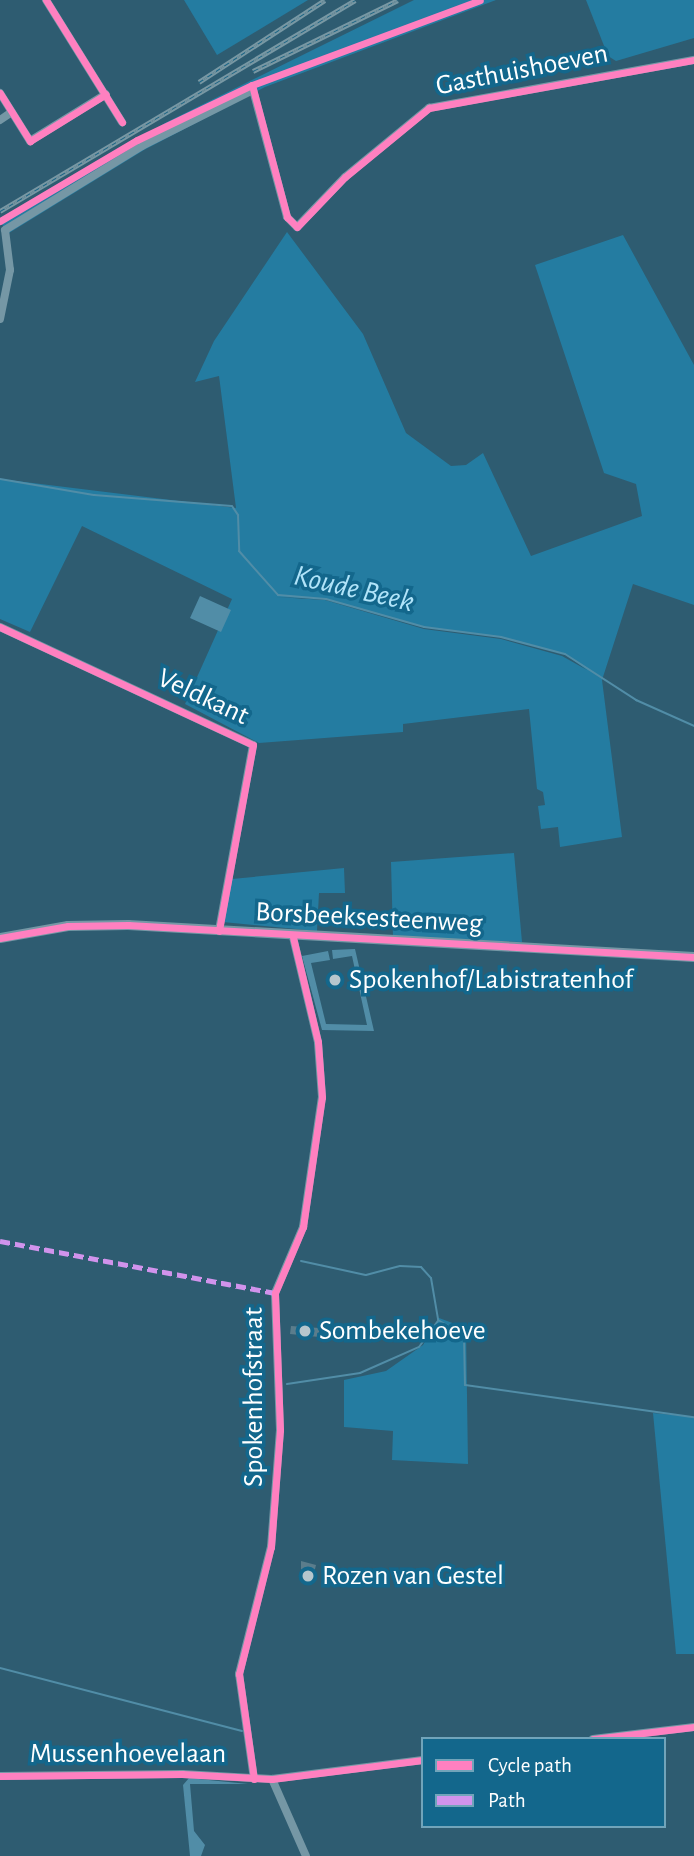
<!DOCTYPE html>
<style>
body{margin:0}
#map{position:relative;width:694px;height:1856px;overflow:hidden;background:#2e5c71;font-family:"Alegreya Sans",sans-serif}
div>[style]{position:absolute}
.green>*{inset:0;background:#247ca1}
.water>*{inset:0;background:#518da7}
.stream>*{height:2px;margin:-1px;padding:0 1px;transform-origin:1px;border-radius:1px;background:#518da7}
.building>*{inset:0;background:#5b7d8c}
.minor>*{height:8px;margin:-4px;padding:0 4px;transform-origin:4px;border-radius:4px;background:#7597a5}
.tertiary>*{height:10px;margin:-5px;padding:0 5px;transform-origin:5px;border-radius:5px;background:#7597a5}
.rail>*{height:4.5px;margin-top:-2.25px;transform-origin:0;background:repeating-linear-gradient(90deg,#13678c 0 5px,#7898a4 0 10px);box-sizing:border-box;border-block:2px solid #7898a4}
.quiet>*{height:5px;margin-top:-2.5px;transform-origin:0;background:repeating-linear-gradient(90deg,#d193ec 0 10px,transparent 0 15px)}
.cycleway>*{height:7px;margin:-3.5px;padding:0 3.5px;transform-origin:3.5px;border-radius:3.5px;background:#ff80c0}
.dots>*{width:19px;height:19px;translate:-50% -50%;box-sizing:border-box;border:4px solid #13678c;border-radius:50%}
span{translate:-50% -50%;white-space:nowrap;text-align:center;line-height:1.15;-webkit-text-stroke:7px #13678c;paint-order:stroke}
.street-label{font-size:28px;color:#fff}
.poi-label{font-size:28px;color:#fff}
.left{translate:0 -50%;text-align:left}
.water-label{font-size:30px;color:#b1e4f9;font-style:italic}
.legend{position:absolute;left:421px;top:1737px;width:245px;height:91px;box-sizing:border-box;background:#13678c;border:2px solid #71a4ba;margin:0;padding:9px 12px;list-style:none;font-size:21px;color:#fff}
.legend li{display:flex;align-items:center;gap:14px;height:35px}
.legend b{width:35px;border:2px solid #71a4ba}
</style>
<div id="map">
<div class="green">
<i style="clip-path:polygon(184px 0,308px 0,217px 55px)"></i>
<i style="clip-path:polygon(414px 0,496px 0,265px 87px,144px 150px,9px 233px,0 222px,165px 123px)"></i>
<i style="clip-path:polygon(586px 0,694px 0,694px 38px,616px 61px,608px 56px)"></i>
<i style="clip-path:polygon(evenodd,287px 232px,363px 334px,406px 433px,451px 466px,466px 465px,483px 453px,531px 556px,642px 516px,636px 484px,604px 473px,535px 265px,623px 235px,694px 365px,694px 605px,633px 584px,602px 680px,622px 837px,560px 847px,558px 827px,541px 829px,538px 806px,545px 805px,543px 792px,537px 789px,529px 709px,403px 724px,403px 732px,259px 743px,185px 704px,232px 599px,82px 526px,30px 632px,0 619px,0 479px,236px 508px,219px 376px,195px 382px,214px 341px,287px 232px,276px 597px,326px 599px,424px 627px,501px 637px,565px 654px,587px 670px,562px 656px,501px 639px,424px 629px,325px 600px,276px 597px)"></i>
<i style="clip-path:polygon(514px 853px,522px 942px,393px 937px,391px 862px)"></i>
<i style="clip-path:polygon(344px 868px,345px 893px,319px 893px,317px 931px,223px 922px,232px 879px)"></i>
<i style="clip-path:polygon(439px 1318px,466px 1328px,468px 1464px,392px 1460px,393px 1431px,344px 1427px,344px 1380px,386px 1371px,423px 1345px)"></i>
<i style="clip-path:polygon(653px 1413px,694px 1417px,694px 1654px,676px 1654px)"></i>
</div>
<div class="water">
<i style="clip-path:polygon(200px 596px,231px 610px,221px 632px,190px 618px)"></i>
<i style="clip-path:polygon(355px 949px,374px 1031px,322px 1030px,302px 956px,328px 951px,330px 960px,311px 963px,326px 1024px,367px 1025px,352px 956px,333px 959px,332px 950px)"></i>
<i style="clip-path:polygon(189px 1778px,248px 1784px,190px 1784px,194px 1831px,205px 1845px,201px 1856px,190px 1856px,183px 1785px)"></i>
</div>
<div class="stream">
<i style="left:0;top:479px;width:95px;rotate:9.7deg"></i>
<i style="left:94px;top:495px;width:138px;rotate:4.6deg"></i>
<i style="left:232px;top:506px;width:11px;rotate:56deg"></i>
<i style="left:238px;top:515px;width:36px;rotate:88deg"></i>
<i style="left:239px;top:551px;width:59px;rotate:48.4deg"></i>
<i style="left:278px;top:595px;width:48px;rotate:4.8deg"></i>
<i style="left:326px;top:599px;width:102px;rotate:15.9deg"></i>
<i style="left:424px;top:627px;width:78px;rotate:7.4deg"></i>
<i style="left:501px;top:637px;width:66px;rotate:14.9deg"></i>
<i style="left:565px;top:654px;width:85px;rotate:32.9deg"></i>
<i style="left:636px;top:700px;width:64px;rotate:24.1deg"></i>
<i style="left:301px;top:1261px;width:66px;rotate:12.2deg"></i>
<i style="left:366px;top:1275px;width:35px;rotate:-15deg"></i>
<i style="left:400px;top:1266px;width:21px;rotate:3deg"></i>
<i style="left:421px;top:1267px;width:15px;rotate:48deg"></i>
<i style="left:431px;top:1278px;width:42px;rotate:80.3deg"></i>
<i style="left:438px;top:1320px;width:30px;rotate:30deg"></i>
<i style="left:464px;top:1335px;width:50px;rotate:88.9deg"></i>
<i style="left:465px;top:1385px;width:231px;rotate:8deg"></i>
<i style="left:287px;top:1384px;width:74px;rotate:-8.6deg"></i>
<i style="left:360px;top:1373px;width:64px;rotate:-23.8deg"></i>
<i style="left:419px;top:1347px;width:32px;rotate:-54deg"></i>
<i style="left:0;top:1668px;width:250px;rotate:14.6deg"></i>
</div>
<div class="building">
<i style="clip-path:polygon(291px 1326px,319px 1328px,319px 1337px,290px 1334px)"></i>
<i style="clip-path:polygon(301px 1561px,316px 1565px,311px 1585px,301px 1582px)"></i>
</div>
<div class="minor">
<i style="left:46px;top:0;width:144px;rotate:58.1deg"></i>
<i style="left:0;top:93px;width:57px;rotate:58deg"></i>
<i style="left:30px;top:141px;width:89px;rotate:-31.7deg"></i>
<i style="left:0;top:120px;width:14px;rotate:-34deg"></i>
<i style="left:0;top:319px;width:50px;rotate:-78.5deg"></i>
<i style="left:10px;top:270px;width:40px;rotate:-97.1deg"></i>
<i style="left:5px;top:230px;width:161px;rotate:-31.5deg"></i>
<i style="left:142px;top:146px;width:124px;rotate:-26.8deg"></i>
<i style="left:253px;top:90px;width:131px;rotate:75deg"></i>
<i style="left:287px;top:217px;width:14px;rotate:45deg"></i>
<i style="left:297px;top:227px;width:69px;rotate:-46.2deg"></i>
<i style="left:345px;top:177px;width:109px;rotate:-39.4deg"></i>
<i style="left:429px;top:108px;width:269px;rotate:-10.3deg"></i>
<i style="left:0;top:627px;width:279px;rotate:25deg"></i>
<i style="left:253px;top:745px;width:189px;rotate:100.4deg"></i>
<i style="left:593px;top:1739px;width:102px;rotate:-6.8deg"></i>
<i style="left:0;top:1776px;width:182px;rotate:-0.6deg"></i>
<i style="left:182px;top:1774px;width:90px;rotate:3.2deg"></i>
<i style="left:272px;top:1779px;width:152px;rotate:-7.2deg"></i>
<i style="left:254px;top:1779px;width:106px;rotate:-98.1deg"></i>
<i style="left:239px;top:1674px;width:131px;rotate:-75.9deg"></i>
<i style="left:271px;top:1547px;width:117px;rotate:-85.6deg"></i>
<i style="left:280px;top:1430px;width:137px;rotate:-92.1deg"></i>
<i style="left:275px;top:1293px;width:72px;rotate:-67deg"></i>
<i style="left:303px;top:1227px;width:131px;rotate:-81.7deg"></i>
<i style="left:322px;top:1097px;width:55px;rotate:-94.2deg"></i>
<i style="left:318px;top:1042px;width:108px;rotate:-103.4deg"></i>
<i style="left:272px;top:1779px;width:84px;rotate:66.2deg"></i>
</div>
<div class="tertiary">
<i style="left:0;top:938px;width:69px;rotate:-10deg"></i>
<i style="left:68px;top:926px;width:60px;rotate:-1deg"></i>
<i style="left:128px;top:925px;width:567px;rotate:3.24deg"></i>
</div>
<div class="rail">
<i style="left:253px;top:71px;width:161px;rotate:-26.1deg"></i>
<i style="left:199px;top:82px;width:150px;rotate:-33.1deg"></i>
<i style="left:0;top:211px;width:413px;rotate:-30.7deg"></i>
</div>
<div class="quiet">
<i style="left:0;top:1241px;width:280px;rotate:10.7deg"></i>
</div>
<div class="cycleway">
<i style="left:46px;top:0;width:144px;rotate:58.1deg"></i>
<i style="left:252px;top:85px;width:137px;rotate:75.1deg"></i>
<i style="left:287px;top:217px;width:14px;rotate:45deg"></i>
<i style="left:297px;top:227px;width:69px;rotate:-46.2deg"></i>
<i style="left:345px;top:177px;width:109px;rotate:-39.4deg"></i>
<i style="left:429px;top:108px;width:269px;rotate:-10.3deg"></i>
<i style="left:0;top:93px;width:57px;rotate:58deg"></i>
<i style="left:30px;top:141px;width:89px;rotate:-31.7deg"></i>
<i style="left:0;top:221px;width:159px;rotate:-30.6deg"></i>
<i style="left:137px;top:140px;width:127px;rotate:-25.6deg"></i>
<i style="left:252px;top:85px;width:243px;rotate:-20.4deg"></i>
<i style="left:0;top:627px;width:279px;rotate:25deg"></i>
<i style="left:253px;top:745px;width:189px;rotate:100.4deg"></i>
<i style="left:0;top:938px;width:69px;rotate:-10deg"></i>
<i style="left:68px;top:926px;width:60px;rotate:-1deg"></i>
<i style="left:128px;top:925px;width:567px;rotate:3.24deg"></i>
<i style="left:593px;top:1739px;width:102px;rotate:-6.8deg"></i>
<i style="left:0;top:1776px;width:182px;rotate:-0.6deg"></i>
<i style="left:182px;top:1774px;width:90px;rotate:3.2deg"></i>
<i style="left:272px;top:1779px;width:152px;rotate:-7.2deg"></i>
<i style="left:254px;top:1779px;width:106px;rotate:-98.1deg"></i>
<i style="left:239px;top:1674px;width:131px;rotate:-75.9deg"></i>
<i style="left:271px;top:1547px;width:117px;rotate:-85.6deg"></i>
<i style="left:280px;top:1430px;width:137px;rotate:-92.1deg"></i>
<i style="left:275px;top:1293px;width:72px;rotate:-67deg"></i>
<i style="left:303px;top:1227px;width:131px;rotate:-81.7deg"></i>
<i style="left:322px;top:1097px;width:55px;rotate:-94.2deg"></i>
<i style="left:318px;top:1042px;width:108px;rotate:-103.4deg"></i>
</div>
<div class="dots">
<i style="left:335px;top:980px;background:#b6c6cd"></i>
<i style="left:305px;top:1331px;background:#b6c6cd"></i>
<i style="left:308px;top:1576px;background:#b6c6cd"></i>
</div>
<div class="street-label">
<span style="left:522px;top:70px;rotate:-11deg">Gasthuishoeven</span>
<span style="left:203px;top:697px;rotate:25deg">Veldkant</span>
<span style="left:369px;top:918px;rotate:3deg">Borsbeeksesteenweg</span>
<span style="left:254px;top:1397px;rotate:-90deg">Spokenhofstraat</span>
<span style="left:128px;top:1754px">Mussenhoevelaan</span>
</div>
<div class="poi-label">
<span class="left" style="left:349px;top:980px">Spokenhof/Labistratenhof</span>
<span class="left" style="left:319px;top:1331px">Sombekehoeve</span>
<span class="left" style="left:322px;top:1576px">Rozen van Gestel</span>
</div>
<div class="water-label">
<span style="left:354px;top:589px;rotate:13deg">Koude Beek</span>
</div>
<ul class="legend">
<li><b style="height:9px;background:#ff80c0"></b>Cycle path</li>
<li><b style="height:9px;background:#d193ec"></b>Path</li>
</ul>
</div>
